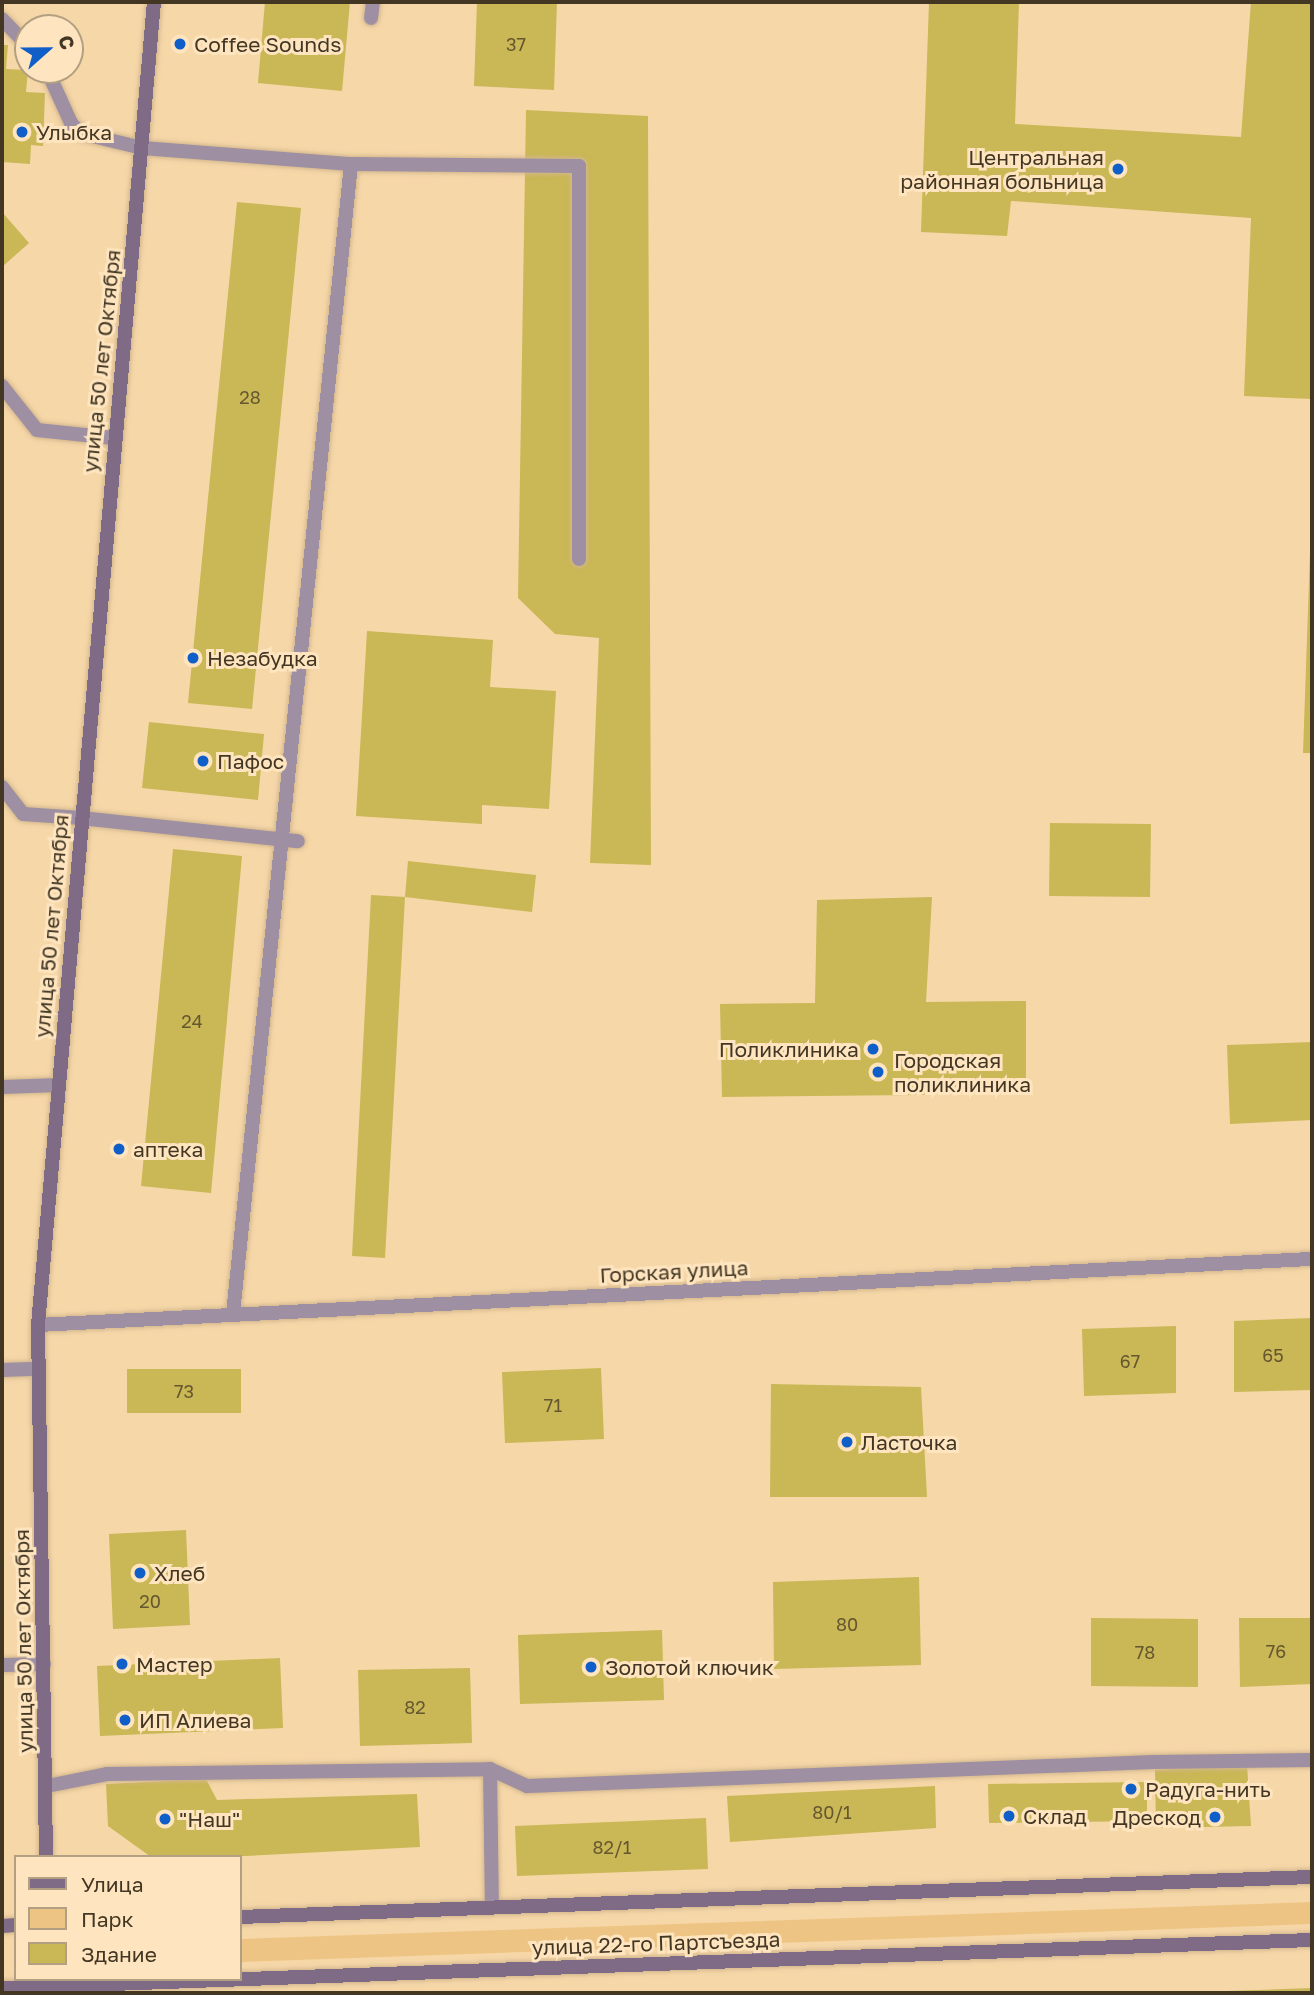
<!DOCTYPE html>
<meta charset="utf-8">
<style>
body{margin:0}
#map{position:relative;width:1314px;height:1995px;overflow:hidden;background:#f6d7a8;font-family:"Golos Text",sans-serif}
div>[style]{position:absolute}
.green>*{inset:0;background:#edc483}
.building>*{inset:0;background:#cab755}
.roads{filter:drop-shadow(0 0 2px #d2b78e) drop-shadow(0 0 2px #d2b78e)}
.service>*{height:14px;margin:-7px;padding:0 7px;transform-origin:7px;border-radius:7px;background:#9e8fa2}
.minor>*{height:14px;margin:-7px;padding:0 7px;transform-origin:7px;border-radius:7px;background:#9e8fa2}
.secondary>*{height:14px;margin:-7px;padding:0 7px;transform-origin:7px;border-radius:7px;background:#7f6b86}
.dots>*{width:19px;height:19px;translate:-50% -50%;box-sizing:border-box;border:4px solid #fee5bf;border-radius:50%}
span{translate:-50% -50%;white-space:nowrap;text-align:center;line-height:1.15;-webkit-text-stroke:6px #fee5bf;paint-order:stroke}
.number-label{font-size:18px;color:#655730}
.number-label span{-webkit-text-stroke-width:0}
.poi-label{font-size:21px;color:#433724}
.left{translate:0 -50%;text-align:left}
.right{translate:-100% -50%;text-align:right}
.street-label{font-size:21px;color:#433724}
.frame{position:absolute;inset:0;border:4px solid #433724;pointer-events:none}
.legend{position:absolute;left:14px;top:1855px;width:228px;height:126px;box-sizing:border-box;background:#fee5bf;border:2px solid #b39f81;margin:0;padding:9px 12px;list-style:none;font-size:21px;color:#433724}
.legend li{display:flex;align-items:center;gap:14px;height:35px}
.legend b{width:35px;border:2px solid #b39f81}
.north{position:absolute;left:14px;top:14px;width:70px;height:70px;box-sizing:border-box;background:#fee5bf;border:2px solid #b39f81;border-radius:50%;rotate:69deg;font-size:19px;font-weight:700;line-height:28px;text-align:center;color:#433724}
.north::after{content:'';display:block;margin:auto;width:24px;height:32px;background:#105fc9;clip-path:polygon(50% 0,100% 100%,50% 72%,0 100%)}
</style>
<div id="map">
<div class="green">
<i style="clip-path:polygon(1312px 1902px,1312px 1924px,240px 1962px,240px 1939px)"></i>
</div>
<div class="building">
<i style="clip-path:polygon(265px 2px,350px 2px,342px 91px,258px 83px)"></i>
<i style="clip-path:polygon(477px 2px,557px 2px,554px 90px,474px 86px)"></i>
<i style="clip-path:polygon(929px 2px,1019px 2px,1015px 124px,1241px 137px,1251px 2px,1312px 2px,1312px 399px,1244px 396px,1251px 218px,1011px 201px,1007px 236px,921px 232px)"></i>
<i style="clip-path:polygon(2px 45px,8px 45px,6px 69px,28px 70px,26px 92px,45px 93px,43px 146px,31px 145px,30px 164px,2px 162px)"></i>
<i style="clip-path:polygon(526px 110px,648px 116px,651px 865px,590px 863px,599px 638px,555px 634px,518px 598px)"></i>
<i style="clip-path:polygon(237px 202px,301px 208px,252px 709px,188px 703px)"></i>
<i style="clip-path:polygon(2px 212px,29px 243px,2px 267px)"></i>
<i style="clip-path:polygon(1310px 553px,1312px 553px,1312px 753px,1303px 753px)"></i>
<i style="clip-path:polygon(367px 631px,493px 640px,490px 687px,556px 691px,549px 809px,482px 805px,482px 824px,356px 816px)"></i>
<i style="clip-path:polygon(149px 722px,264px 734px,258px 800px,142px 788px)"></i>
<i style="clip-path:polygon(1050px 823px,1151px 824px,1150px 897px,1049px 896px)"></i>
<i style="clip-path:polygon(173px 849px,242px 856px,211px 1193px,141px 1186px)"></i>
<i style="clip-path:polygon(408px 861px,536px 875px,532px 912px,405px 897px)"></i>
<i style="clip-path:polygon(371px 895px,405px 897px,385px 1258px,352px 1256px)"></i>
<i style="clip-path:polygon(932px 897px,926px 1002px,1026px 1001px,1026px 1094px,722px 1097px,720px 1004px,815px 1003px,817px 900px)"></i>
<i style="clip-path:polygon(1312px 1042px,1312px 1120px,1230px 1124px,1227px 1045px)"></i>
<i style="clip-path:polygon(1312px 1318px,1312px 1390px,1234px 1392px,1234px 1321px)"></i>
<i style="clip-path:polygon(1176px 1326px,1176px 1393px,1084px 1396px,1082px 1329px)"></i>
<i style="clip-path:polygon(601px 1368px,604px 1439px,505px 1443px,502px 1372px)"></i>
<i style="clip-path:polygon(127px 1369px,241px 1369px,241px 1413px,127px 1413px)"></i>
<i style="clip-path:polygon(771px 1384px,921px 1387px,927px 1497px,770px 1497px)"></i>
<i style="clip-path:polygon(186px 1530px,190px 1625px,113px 1629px,109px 1534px)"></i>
<i style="clip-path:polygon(919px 1577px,921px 1665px,774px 1669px,773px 1582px)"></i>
<i style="clip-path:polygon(1091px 1618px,1198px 1619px,1198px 1687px,1091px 1686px)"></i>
<i style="clip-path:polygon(1239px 1618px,1312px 1618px,1312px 1684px,1240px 1687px)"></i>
<i style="clip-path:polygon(662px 1630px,664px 1700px,520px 1704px,518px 1635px)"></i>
<i style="clip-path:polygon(280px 1658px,283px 1728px,100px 1736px,97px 1666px)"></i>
<i style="clip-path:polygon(470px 1668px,472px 1743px,360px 1746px,358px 1670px)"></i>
<i style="clip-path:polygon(1247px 1764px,1251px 1826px,1156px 1828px,1155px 1770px)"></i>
<i style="clip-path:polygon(206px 1779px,217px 1800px,417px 1794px,420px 1847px,225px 1857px,151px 1857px,108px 1826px,106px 1784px)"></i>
<i style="clip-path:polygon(1147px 1782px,1147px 1821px,989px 1823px,988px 1784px)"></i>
<i style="clip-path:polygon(935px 1786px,936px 1828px,730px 1842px,727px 1796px)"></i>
<i style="clip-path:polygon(706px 1818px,708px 1869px,517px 1876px,515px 1826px)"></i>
<i style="clip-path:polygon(1312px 1988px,1312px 1993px,1227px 1993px,1227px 1991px)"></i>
</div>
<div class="roads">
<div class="service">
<i style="left:371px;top:18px;width:16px;rotate:-83deg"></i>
<i style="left:2px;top:19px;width:37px;rotate:46deg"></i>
<i style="left:47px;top:70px;width:58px;rotate:65.6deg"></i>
<i style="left:71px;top:123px;width:13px;rotate:48deg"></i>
<i style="left:80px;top:133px;width:64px;rotate:13.6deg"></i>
<i style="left:142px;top:148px;width:210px;rotate:4.4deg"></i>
<i style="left:351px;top:164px;width:228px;rotate:0.5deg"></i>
<i style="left:579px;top:166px;width:393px;rotate:90deg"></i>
<i style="left:2px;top:386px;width:56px;rotate:51.5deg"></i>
<i style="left:37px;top:430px;width:77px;rotate:5.9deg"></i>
<i style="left:2px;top:787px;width:34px;rotate:52deg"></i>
<i style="left:23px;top:814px;width:58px;rotate:3.9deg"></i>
<i style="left:81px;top:818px;width:218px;rotate:6.1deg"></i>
<i style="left:2px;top:1087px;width:56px;rotate:-2deg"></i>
<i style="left:233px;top:1314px;width:1156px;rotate:-84.14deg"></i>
<i style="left:2px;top:1370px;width:36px;rotate:-2deg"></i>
<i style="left:2px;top:1665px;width:42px;rotate:-1.4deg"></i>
<i style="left:490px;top:1769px;width:138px;rotate:89.2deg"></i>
<i style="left:47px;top:1786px;width:61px;rotate:-11.3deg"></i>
<i style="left:107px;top:1774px;width:383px;rotate:-0.7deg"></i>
<i style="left:490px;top:1769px;width:41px;rotate:24.7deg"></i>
<i style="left:527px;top:1786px;width:627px;rotate:-2.19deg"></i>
<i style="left:1154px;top:1762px;width:158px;rotate:-0.7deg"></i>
</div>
<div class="minor">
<i style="left:38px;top:1325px;width:1276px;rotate:-2.97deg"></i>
</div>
<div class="secondary">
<i style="left:46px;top:1857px;width:532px;rotate:-90.86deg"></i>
<i style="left:38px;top:1325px;width:1328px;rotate:-84.99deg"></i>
<i style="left:240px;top:1917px;width:1073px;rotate:-2.14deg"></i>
<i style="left:2px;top:1926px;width:14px;rotate:-4deg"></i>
<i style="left:2px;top:1988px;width:1311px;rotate:-2.1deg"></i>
</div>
</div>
<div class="dots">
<i style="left:180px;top:44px;background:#105fc9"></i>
<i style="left:22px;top:132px;background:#105fc9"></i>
<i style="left:1118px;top:169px;background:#105fc9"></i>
<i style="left:193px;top:658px;background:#105fc9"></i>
<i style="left:203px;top:761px;background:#105fc9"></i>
<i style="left:873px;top:1049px;background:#105fc9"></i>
<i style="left:878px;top:1072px;background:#105fc9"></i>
<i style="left:119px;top:1149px;background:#105fc9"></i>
<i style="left:847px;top:1442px;background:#105fc9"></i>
<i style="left:140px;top:1573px;background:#105fc9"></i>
<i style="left:122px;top:1664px;background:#105fc9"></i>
<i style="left:591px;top:1667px;background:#105fc9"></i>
<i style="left:125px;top:1720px;background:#105fc9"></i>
<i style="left:1131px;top:1789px;background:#105fc9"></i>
<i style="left:1009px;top:1816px;background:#105fc9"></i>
<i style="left:1215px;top:1817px;background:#105fc9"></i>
<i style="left:165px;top:1819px;background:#105fc9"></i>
</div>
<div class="number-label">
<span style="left:516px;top:44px">37</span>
<span style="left:250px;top:397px">28</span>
<span style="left:192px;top:1021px">24</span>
<span style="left:1273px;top:1355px">65</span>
<span style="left:1130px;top:1361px">67</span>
<span style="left:184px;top:1391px">73</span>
<span style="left:553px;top:1405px">71</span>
<span style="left:150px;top:1601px">20</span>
<span style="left:847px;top:1624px">80</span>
<span style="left:1276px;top:1651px">76</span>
<span style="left:1145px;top:1652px">78</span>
<span style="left:415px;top:1707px">82</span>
<span style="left:832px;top:1812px">80/1</span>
<span style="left:612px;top:1847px">82/1</span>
</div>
<div class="poi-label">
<span class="left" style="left:194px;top:44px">Coffee Sounds</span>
<span class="left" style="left:36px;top:132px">Улыбка</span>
<span class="right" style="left:1104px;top:169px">Центральная<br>районная больница</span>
<span class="left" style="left:207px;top:658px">Незабудка</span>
<span class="left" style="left:217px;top:761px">Пафос</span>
<span class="right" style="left:859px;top:1049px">Поликлиника</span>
<span class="left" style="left:894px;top:1072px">Городская<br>поликлиника</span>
<span class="left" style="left:133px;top:1149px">аптека</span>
<span class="left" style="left:861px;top:1442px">Ласточка</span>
<span class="left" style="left:154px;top:1573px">Хлеб</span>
<span class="left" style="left:136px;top:1664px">Мастер</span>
<span class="left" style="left:605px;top:1667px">Золотой ключик</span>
<span class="left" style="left:139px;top:1720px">ИП Алиева</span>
<span class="left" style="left:1145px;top:1789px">Радуга-нить</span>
<span class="left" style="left:1023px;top:1816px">Склад</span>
<span class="right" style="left:1201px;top:1817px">Дрескод</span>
<span class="left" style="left:179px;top:1819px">"Наш"</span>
</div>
<div class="street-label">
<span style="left:101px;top:361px;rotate:-84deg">улица 50 лет Октября</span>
<span style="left:51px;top:926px;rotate:-85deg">улица 50 лет Октября</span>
<span style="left:674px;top:1271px;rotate:-3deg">Горская улица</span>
<span style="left:23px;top:1641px;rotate:-91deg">улица 50 лет Октября</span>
<span style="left:656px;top:1943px;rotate:-2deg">улица 22-го Партсъезда</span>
</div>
<div class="frame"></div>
<ul class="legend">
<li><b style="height:9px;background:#7f6b86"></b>Улица</li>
<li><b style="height:19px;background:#edc483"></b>Парк</li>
<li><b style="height:19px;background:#cab755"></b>Здание</li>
</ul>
<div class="north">С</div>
</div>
